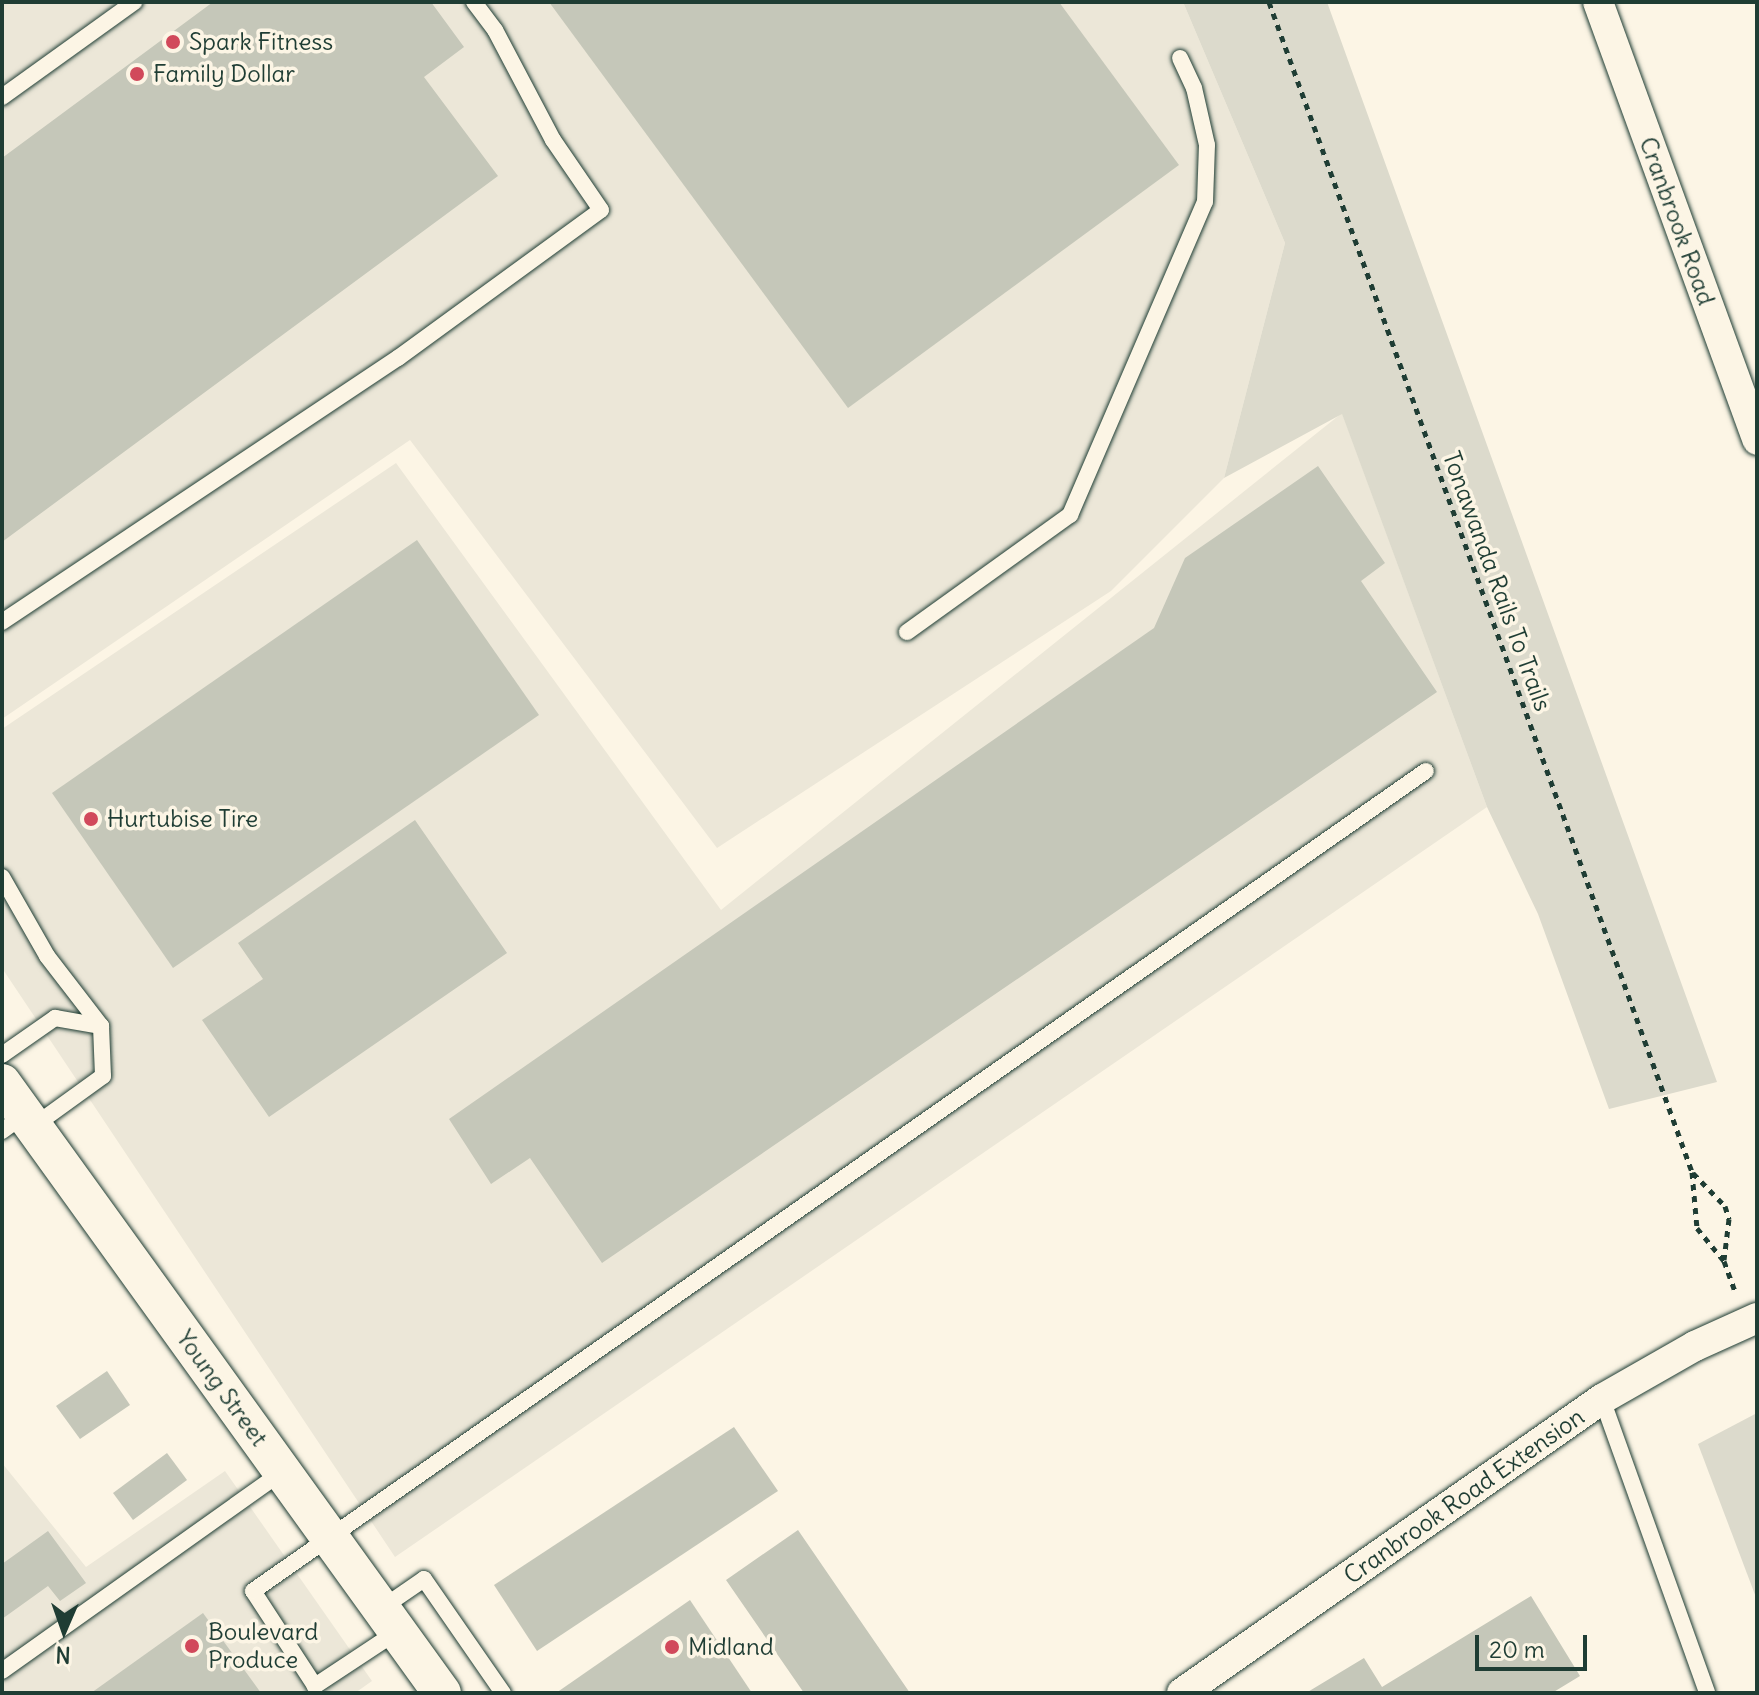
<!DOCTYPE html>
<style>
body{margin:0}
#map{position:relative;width:1759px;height:1695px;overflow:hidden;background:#fcf5e5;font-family:Delius,sans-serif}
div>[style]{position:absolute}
.built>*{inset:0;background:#ece7d8}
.green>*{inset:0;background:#dcdacc}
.building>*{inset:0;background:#c5c7b9}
.path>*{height:5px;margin-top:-2.5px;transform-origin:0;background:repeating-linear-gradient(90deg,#1f3d34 0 6px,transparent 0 12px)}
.roads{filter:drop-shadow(0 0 2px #1f3d34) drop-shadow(0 0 2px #1f3d34)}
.service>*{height:16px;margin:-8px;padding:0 8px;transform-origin:8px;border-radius:8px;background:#fcf5e5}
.minor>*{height:30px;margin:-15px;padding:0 15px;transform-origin:15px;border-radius:15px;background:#fcf5e5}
.tertiary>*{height:38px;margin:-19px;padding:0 19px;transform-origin:19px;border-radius:19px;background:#fcf5e5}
.dots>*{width:22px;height:22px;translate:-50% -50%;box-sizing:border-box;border:4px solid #fcf5e5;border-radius:50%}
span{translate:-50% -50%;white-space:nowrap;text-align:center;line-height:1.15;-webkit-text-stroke:7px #fcf5e5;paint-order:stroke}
.poi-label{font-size:24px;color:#1f3d34}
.left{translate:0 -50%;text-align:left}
.street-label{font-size:24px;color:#1f3d34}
.frame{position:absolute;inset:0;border:4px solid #1f3d34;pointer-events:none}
.north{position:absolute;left:24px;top:1591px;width:80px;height:80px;-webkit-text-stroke:6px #fcf5e5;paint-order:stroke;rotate:182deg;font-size:22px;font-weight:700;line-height:32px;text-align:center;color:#1f3d34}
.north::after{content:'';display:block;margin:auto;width:28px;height:36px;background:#1f3d34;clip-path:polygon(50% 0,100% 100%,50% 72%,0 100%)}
.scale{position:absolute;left:1475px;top:1635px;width:112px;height:36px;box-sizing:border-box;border:4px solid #1f3d34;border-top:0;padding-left:10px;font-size:24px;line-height:28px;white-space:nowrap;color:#1f3d34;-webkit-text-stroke:6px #fcf5e5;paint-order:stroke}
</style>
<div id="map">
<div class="built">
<i style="clip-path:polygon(2px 2px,1183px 2px,1285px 243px,1224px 478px,1111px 591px,717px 848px,410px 440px,2px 719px)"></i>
<i style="clip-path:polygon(1342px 413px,1487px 807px,395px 1557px,2px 968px,2px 729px,396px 463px,721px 910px)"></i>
<i style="clip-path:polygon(2px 1463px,86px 1567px,225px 1471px,372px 1681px,355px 1693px,2px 1693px)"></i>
</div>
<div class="green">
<i style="clip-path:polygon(1183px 2px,1327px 2px,1717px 1082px,1609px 1109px,1538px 914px,1487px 807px,1342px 414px,1224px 478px,1285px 243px)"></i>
<i style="clip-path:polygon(1757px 1413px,1757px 1600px,1698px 1444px)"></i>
</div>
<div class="building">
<i style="clip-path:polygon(213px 2px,431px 2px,464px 47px,424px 77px,498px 176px,2px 542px,2px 158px)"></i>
<i style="clip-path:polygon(549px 2px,1059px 2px,1179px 165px,848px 408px)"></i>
<i style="clip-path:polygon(1318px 466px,1385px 563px,1361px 581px,1437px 692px,602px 1263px,530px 1158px,491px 1184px,449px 1119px,1154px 628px,1185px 558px)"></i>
<i style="clip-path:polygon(417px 540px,539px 715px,173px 968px,52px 793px)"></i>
<i style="clip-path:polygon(415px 820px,507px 953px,269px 1117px,202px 1020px,263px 979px,238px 943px)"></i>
<i style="clip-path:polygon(107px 1371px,130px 1405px,80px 1439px,56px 1406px)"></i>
<i style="clip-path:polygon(734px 1427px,778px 1491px,537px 1651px,494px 1585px)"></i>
<i style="clip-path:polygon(167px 1453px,187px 1480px,133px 1520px,113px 1493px)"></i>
<i style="clip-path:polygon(798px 1530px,846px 1600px,910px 1693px,804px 1693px,726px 1580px)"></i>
<i style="clip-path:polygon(48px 1531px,86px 1583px,60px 1601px,48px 1586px,2px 1619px,2px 1564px)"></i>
<i style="clip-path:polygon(1531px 1596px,1580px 1676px,1552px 1693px,1306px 1693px,1364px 1658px,1382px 1687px)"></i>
<i style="clip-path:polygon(690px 1600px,752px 1693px,556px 1693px)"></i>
<i style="clip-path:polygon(203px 1613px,261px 1693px,91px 1693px)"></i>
</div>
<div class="path">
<i style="left:1269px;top:2px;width:1244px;rotate:70.12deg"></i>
<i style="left:1692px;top:1172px;width:56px;rotate:84.9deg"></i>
<i style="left:1697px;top:1228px;width:43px;rotate:50.7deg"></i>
<i style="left:1724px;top:1261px;width:35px;rotate:70deg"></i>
<i style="left:1693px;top:1173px;width:46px;rotate:45.9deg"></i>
<i style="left:1725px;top:1206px;width:14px;rotate:73deg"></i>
<i style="left:1729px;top:1219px;width:41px;rotate:97deg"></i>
</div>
<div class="roads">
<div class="service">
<i style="left:2px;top:97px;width:163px;rotate:-35.7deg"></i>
<i style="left:2px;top:622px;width:476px;rotate:-33.7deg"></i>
<i style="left:398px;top:358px;width:251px;rotate:-36.1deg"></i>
<i style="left:601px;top:210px;width:85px;rotate:-124.4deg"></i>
<i style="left:553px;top:140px;width:124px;rotate:-117.8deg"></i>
<i style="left:495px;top:30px;width:35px;rotate:-127deg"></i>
<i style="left:907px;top:632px;width:201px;rotate:-35.7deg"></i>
<i style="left:1070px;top:515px;width:341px;rotate:-66.7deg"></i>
<i style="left:1205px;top:202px;width:57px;rotate:-88deg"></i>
<i style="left:1207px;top:145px;width:58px;rotate:-102.8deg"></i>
<i style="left:1194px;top:88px;width:33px;rotate:-115deg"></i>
<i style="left:2px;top:877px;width:91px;rotate:60.3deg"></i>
<i style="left:47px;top:956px;width:88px;rotate:52.4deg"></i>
<i style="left:2px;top:1055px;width:65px;rotate:-34.9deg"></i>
<i style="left:55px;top:1018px;width:47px;rotate:9.9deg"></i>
<i style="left:101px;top:1026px;width:50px;rotate:87.7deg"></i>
<i style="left:103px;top:1076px;width:85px;rotate:144.1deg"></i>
<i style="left:2px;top:1131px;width:29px;rotate:-36deg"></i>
<i style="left:1602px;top:1399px;width:312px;rotate:70.3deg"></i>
<i style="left:382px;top:1608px;width:51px;rotate:-34.6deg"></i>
<i style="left:424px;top:1579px;width:139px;rotate:55.3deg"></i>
<i style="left:398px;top:1631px;width:100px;rotate:146.5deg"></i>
<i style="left:315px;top:1686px;width:113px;rotate:-123.1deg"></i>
<i style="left:253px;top:1591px;width:1431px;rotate:-34.96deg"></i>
<i style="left:2px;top:1671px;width:344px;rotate:-35.4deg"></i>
</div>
<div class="minor">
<i style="left:1598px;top:2px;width:466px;rotate:70deg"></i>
<i style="left:1182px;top:1693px;width:513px;rotate:-34.99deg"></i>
<i style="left:1602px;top:1399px;width:107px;rotate:-29.7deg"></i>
<i style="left:1695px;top:1346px;width:68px;rotate:-24.3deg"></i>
</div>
<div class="tertiary">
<i style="left:2px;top:1083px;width:752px;rotate:54.2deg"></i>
</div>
</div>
<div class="dots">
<i style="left:173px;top:42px;background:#d1495b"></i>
<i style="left:137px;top:74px;background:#d1495b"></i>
<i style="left:91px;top:819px;background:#d1495b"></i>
<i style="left:192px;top:1646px;background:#d1495b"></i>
<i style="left:672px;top:1647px;background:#d1495b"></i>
</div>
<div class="poi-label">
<span class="left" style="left:189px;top:42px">Spark Fitness</span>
<span class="left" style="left:153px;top:74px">Family Dollar</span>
<span class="left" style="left:107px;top:819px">Hurtubise Tire</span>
<span class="left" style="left:208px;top:1646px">Boulevard<br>Produce</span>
<span class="left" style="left:688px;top:1647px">Midland</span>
</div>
<div class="street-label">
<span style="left:1677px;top:221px;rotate:70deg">Cranbrook Road</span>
<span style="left:1497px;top:581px;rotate:70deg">Tonawanda Rails To Trails</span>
<span style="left:222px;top:1388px;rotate:54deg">Young Street</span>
<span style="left:1464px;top:1496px;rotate:-35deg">Cranbrook Road Extension</span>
</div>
<div class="frame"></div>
<div class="north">N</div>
<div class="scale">20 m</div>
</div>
